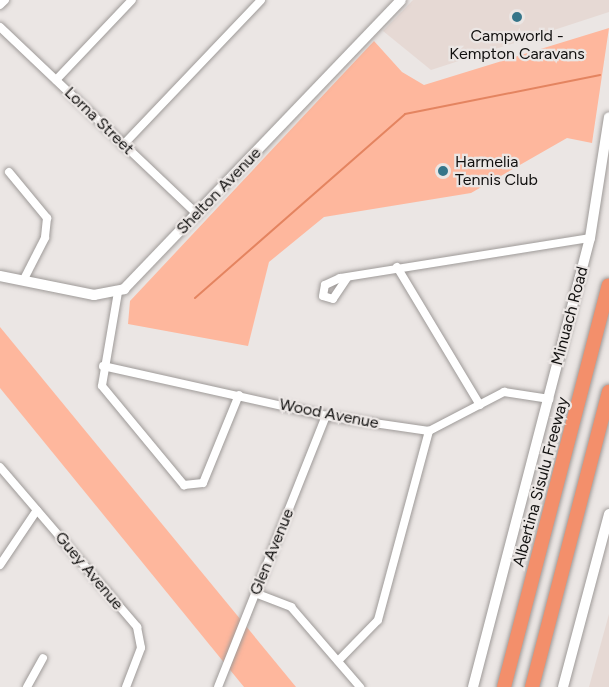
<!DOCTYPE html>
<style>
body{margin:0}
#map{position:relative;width:609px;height:687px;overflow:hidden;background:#ebe6e4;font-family:Figtree,sans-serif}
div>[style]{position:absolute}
.built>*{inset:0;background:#e6d9d4}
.green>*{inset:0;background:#feb79d}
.stream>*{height:2px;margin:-1px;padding:0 1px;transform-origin:1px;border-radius:1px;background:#e48460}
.roads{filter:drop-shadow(0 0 2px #9e9a98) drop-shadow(0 0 2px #9e9a98)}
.street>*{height:8px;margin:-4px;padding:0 4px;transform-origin:4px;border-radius:4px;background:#fff}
.secondary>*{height:10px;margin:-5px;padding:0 5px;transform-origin:5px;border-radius:5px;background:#fff}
.highway>*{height:14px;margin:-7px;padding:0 7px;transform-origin:7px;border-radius:7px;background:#f38f6b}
.dots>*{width:16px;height:16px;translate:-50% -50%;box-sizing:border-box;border:3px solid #ebe6e4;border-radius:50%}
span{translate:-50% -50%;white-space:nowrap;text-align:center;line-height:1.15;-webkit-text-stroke:4.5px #ebe6e4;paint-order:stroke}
.poi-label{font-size:16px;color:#11100f}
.left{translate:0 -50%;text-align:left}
.street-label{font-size:16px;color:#11100f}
</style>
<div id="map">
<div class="built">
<i style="clip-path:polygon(413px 0,609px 0,609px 12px,431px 70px,383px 31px)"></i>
<i style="clip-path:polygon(609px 614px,609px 687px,589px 687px)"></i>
</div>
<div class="green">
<i style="clip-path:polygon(609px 28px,592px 143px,567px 138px,471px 193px,324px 217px,269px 262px,248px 346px,128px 324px,130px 301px,374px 41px,402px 72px,424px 85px)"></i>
<i style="clip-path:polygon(0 327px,296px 687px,244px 687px,0 388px)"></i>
</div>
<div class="stream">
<i style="left:195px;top:298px;width:279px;rotate:-41.2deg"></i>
<i style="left:405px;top:114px;width:199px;rotate:-11.3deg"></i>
</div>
<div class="roads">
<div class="street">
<i style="left:0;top:5px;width:7px;rotate:-45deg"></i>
<i style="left:0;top:27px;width:272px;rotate:43.5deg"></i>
<i style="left:56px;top:80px;width:110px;rotate:-46.5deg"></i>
<i style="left:123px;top:145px;width:200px;rotate:-46.4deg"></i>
<i style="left:9px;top:172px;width:60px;rotate:50.4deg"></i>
<i style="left:47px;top:218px;width:20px;rotate:96deg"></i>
<i style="left:45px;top:238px;width:48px;rotate:117.1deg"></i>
<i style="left:397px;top:267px;width:161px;rotate:59deg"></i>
<i style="left:347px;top:278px;width:25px;rotate:124deg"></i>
<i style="left:333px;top:299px;width:10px;rotate:-163deg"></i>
<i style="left:323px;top:296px;width:11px;rotate:-80deg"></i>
<i style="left:325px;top:285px;width:17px;rotate:-25deg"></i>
<i style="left:340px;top:278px;width:253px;rotate:-9.1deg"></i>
<i style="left:118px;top:292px;width:95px;rotate:99.7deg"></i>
<i style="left:102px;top:386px;width:129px;rotate:50.4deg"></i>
<i style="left:184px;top:485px;width:19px;rotate:-6deg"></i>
<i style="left:203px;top:483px;width:95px;rotate:-67.8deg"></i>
<i style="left:103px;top:366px;width:229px;rotate:12.6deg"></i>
<i style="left:326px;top:416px;width:104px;rotate:8.3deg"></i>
<i style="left:429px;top:431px;width:85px;rotate:-27.5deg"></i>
<i style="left:504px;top:392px;width:46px;rotate:8.8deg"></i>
<i style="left:0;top:467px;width:211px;rotate:49.4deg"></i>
<i style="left:137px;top:627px;width:21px;rotate:79deg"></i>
<i style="left:141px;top:648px;width:42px;rotate:111deg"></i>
<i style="left:0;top:565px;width:66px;rotate:-56.1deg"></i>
<i style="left:255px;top:593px;width:39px;rotate:21deg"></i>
<i style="left:291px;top:607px;width:106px;rotate:49.2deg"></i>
<i style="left:338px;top:661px;width:57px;rotate:-45.7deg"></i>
<i style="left:378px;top:620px;width:196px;rotate:-74.9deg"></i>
<i style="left:27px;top:687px;width:33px;rotate:-61deg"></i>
<i style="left:218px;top:687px;width:292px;rotate:-68.3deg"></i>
</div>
<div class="secondary">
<i style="left:0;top:276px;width:96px;rotate:11.4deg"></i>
<i style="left:94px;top:295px;width:31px;rotate:-11deg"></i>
<i style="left:124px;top:289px;width:400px;rotate:-46.2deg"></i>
<i style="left:473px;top:687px;width:464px;rotate:-75.4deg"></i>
<i style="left:590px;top:238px;width:122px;rotate:-81.1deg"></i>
<i style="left:563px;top:687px;width:179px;rotate:-75.1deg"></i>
</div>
<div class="highway">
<i style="left:504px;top:687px;width:415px;rotate:-75.4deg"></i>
<i style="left:532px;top:687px;width:305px;rotate:-75.4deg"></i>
</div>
</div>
<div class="dots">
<i style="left:517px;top:17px;background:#357589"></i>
<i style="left:443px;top:171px;background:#357589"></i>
</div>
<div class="poi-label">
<span style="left:517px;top:45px">Campworld -<br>Kempton Caravans</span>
<span class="left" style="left:455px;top:171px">Harmelia<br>Tennis Club</span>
</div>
<div class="street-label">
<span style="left:99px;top:121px;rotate:44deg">Lorna Street</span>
<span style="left:219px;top:191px;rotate:-46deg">Shelton Avenue</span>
<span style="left:570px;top:316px;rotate:-75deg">Minuach Road</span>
<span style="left:329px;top:414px;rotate:11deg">Wood Avenue</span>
<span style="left:541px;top:482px;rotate:-75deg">Albertina Sisulu Freeway</span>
<span style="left:272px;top:552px;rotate:-68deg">Glen Avenue</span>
<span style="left:89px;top:571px;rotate:50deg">Guey Avenue</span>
</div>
</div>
